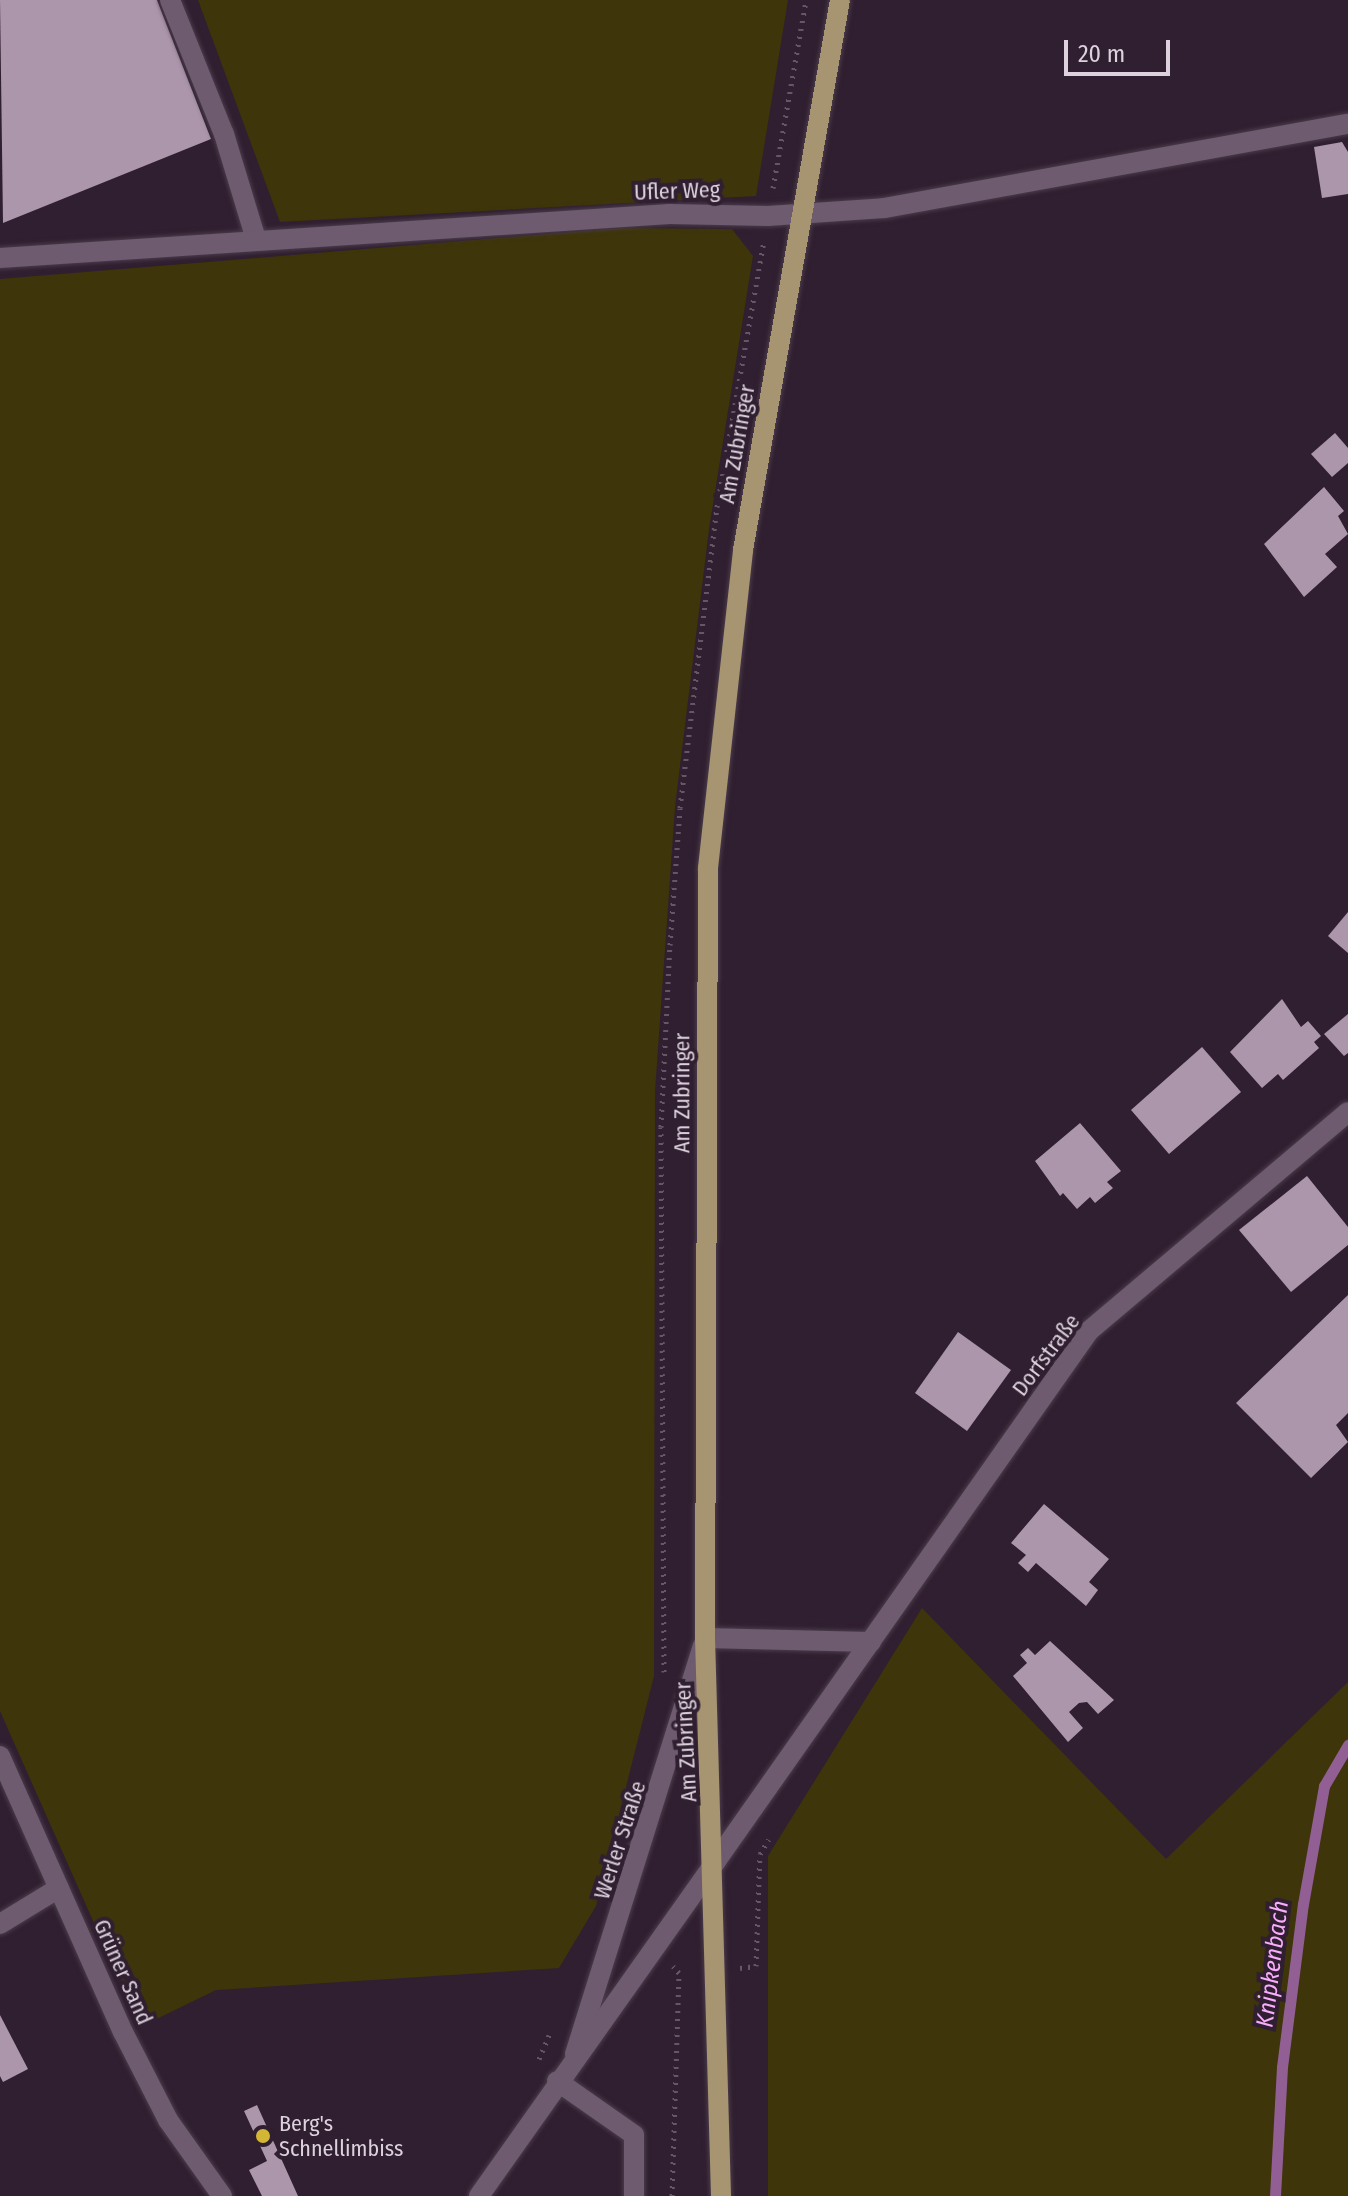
<!DOCTYPE html>
<meta charset="utf-8">
<style>
body{margin:0}
#map{position:relative;width:1348px;height:2196px;overflow:hidden;background:#301f30;font-family:"Fira Sans Condensed",sans-serif}
div>[style]{position:absolute}
.green>*{inset:0;background:#3e350a}
.stream>*{height:11px;margin:-5.5px;padding:0 5.5px;transform-origin:5.5px;border-radius:5.5px;background:#925f95}
.building>*{inset:0;background:#ac96ac}
.path>*{height:5px;margin-top:-2.5px;transform-origin:0;background:repeating-linear-gradient(90deg,#665666 0 2px,transparent 0 8px)}
.roads{filter:drop-shadow(0 0 2px #4a3c4b) drop-shadow(0 0 2px #4a3c4b)}
.service>*{height:20px;margin:-10px;padding:0 10px;transform-origin:10px;border-radius:10px;background:#6e5b6f}
.minor>*{height:20px;margin:-10px;padding:0 10px;transform-origin:10px;border-radius:10px;background:#6e5b6f}
.secondary>*{height:20px;margin:-10px;padding:0 10px;transform-origin:10px;border-radius:10px;background:#6e5b6f}
.primary>*{height:20px;margin:-10px;padding:0 10px;transform-origin:10px;border-radius:10px;background:#a79572}
.dots>*{width:22px;height:22px;translate:-50% -50%;box-sizing:border-box;border:4px solid #301f30;border-radius:50%}
span{translate:-50% -50%;white-space:nowrap;text-align:center;line-height:1.15;-webkit-text-stroke:8px #301f30;paint-order:stroke}
.street-label{font-size:22px;color:#dcd1dc}
.poi-label{font-size:22px;color:#dcd1dc}
.left{translate:0 -50%;text-align:left}
.water-label{font-size:24px;color:#f7adfb;font-style:italic}
.scale{position:absolute;left:1064px;top:40px;width:106px;height:36px;box-sizing:border-box;border:4px solid #dcd1dc;border-top:0;padding-left:10px;font-size:24px;line-height:28px;white-space:nowrap;color:#dcd1dc;-webkit-text-stroke:6px #301f30;paint-order:stroke}
</style>
<div id="map">
<div class="green">
<i style="clip-path:polygon(198px 0,788px 0,756px 196px,280px 222px)"></i>
<i style="clip-path:polygon(621px 228px,732px 229px,753px 256px,709px 529px,675px 807px,655px 1091px,654px 1676px,596px 1906px,559px 1968px,216px 1990px,140px 2027px,0 1711px,0 279px)"></i>
<i style="clip-path:polygon(922px 1608px,1166px 1859px,1348px 1682px,1348px 2196px,768px 2196px,768px 1856px)"></i>
</div>
<div class="stream">
<i style="left:1275px;top:2196px;width:129px;rotate:-86.9deg"></i>
<i style="left:1282px;top:2067px;width:164px;rotate:-82.7deg"></i>
<i style="left:1303px;top:1904px;width:120px;rotate:-79.9deg"></i>
<i style="left:1324px;top:1786px;width:48px;rotate:-59.7deg"></i>
</div>
<div class="building">
<i style="clip-path:polygon(0 0,157px 0,211px 139px,3px 223px)"></i>
<i style="clip-path:polygon(1342px 142px,1348px 152px,1348px 194px,1322px 198px,1314px 147px)"></i>
<i style="clip-path:polygon(1335px 433px,1348px 448px,1348px 463px,1332px 477px,1311px 454px)"></i>
<i style="clip-path:polygon(1324px 487px,1344px 511px,1338px 516px,1348px 534px,1325px 554px,1337px 567px,1304px 597px,1264px 544px)"></i>
<i style="clip-path:polygon(1348px 912px,1348px 953px,1328px 936px)"></i>
<i style="clip-path:polygon(1282px 999px,1301px 1027px,1308px 1021px,1321px 1036px,1314px 1042px,1319px 1048px,1283px 1080px,1278px 1074px,1262px 1088px,1230px 1052px)"></i>
<i style="clip-path:polygon(1348px 1014px,1348px 1053px,1344px 1056px,1324px 1034px)"></i>
<i style="clip-path:polygon(1202px 1047px,1241px 1092px,1169px 1154px,1131px 1110px)"></i>
<i style="clip-path:polygon(1080px 1123px,1121px 1171px,1107px 1182px,1113px 1188px,1095px 1203px,1090px 1197px,1077px 1209px,1063px 1193px,1060px 1196px,1035px 1161px)"></i>
<i style="clip-path:polygon(1307px 1176px,1348px 1227px,1348px 1245px,1291px 1292px,1239px 1230px)"></i>
<i style="clip-path:polygon(1348px 1295px,1348px 1413px,1336px 1425px,1348px 1442px,1311px 1478px,1236px 1403px)"></i>
<i style="clip-path:polygon(958px 1332px,1011px 1370px,967px 1431px,915px 1393px)"></i>
<i style="clip-path:polygon(1044px 1504px,1109px 1559px,1089px 1582px,1098px 1590px,1086px 1606px,1036px 1563px,1028px 1572px,1018px 1563px,1026px 1555px,1011px 1543px)"></i>
<i style="clip-path:polygon(1050px 1641px,1114px 1700px,1098px 1714px,1087px 1702px,1079px 1703px,1069px 1712px,1083px 1728px,1068px 1742px,1013px 1676px,1027px 1663px,1020px 1655px,1028px 1648px,1035px 1655px)"></i>
<i style="clip-path:polygon(0 2015px,28px 2069px,3px 2082px,0 2076px)"></i>
<i style="clip-path:polygon(257px 2105px,298px 2196px,262px 2196px,249px 2170px,267px 2161px,244px 2111px)"></i>
</div>
<div class="path">
<i style="left:773px;top:188px;width:191px;rotate:-80deg"></i>
<i style="left:664px;top:1672px;width:545px;rotate:-90.32deg"></i>
<i style="left:661px;top:1127px;width:182px;rotate:-87.2deg"></i>
<i style="left:670px;top:945px;width:137px;rotate:-85.8deg"></i>
<i style="left:680px;top:808px;width:303px;rotate:-83deg"></i>
<i style="left:717px;top:507px;width:270px;rotate:-80deg"></i>
<i style="left:740px;top:1968px;width:16px;rotate:-7deg"></i>
<i style="left:756px;top:1966px;width:112px;rotate:-88deg"></i>
<i style="left:760px;top:1854px;width:17px;rotate:-59deg"></i>
<i style="left:539px;top:2059px;width:26px;rotate:-67deg"></i>
<i style="left:672px;top:2196px;width:223px;rotate:-88.2deg"></i>
<i style="left:679px;top:1973px;width:9px;rotate:-131deg"></i>
</div>
<div class="roads">
<div class="service">
<i style="left:170px;top:0;width:144px;rotate:68.1deg"></i>
<i style="left:224px;top:134px;width:110px;rotate:73.1deg"></i>
<i style="left:0;top:1924px;width:69px;rotate:-31.4deg"></i>
<i style="left:557px;top:2081px;width:94px;rotate:35deg"></i>
<i style="left:634px;top:2135px;width:61px;rotate:90deg"></i>
</div>
<div class="minor">
<i style="left:0;top:258px;width:671px;rotate:-3.76deg"></i>
<i style="left:670px;top:214px;width:98px;rotate:1.2deg"></i>
<i style="left:768px;top:216px;width:116px;rotate:-3.9deg"></i>
<i style="left:884px;top:208px;width:472px;rotate:-10.3deg"></i>
<i style="left:705px;top:1638px;width:166px;rotate:1.4deg"></i>
<i style="left:0;top:1756px;width:302px;rotate:66deg"></i>
<i style="left:123px;top:2032px;width:99px;rotate:62.9deg"></i>
<i style="left:168px;top:2120px;width:93px;rotate:54.6deg"></i>
<i style="left:716px;top:1861px;width:648px;rotate:-54.86deg"></i>
<i style="left:1089px;top:1331px;width:339px;rotate:-40.2deg"></i>
</div>
<div class="secondary">
<i style="left:575px;top:2054px;width:428px;rotate:-72.6deg"></i>
<i style="left:479px;top:2196px;width:410px;rotate:-54.7deg"></i>
</div>
<div class="primary">
<i style="left:721px;top:2196px;width:558px;rotate:-91.64deg"></i>
<i style="left:705px;top:1638px;width:770px;rotate:-89.78deg"></i>
<i style="left:708px;top:868px;width:320px;rotate:-83.7deg"></i>
<i style="left:743px;top:550px;width:558px;rotate:-80deg"></i>
</div>
</div>
<div class="dots">
<i style="left:263px;top:2136px;background:#d3b635"></i>
</div>
<div class="street-label">
<span style="left:677px;top:191px;rotate:-2deg">Ufler Weg</span>
<span style="left:737px;top:444px;rotate:-80deg">Am Zubringer</span>
<span style="left:682px;top:1093px;rotate:-90deg">Am Zubringer</span>
<span style="left:1046px;top:1355px;rotate:-53deg">Dorfstraße</span>
<span style="left:686px;top:1742px;rotate:-93deg">Am Zubringer</span>
<span style="left:620px;top:1840px;rotate:-72deg">Werler Straße</span>
<span style="left:123px;top:1972px;rotate:66deg">Grüner Sand</span>
</div>
<div class="poi-label">
<span class="left" style="left:279px;top:2136px">Berg's<br>Schnellimbiss</span>
</div>
<div class="water-label">
<span style="left:1273px;top:1964px;rotate:-83deg">Knipkenbach</span>
</div>
<div class="scale">20 m</div>
</div>
